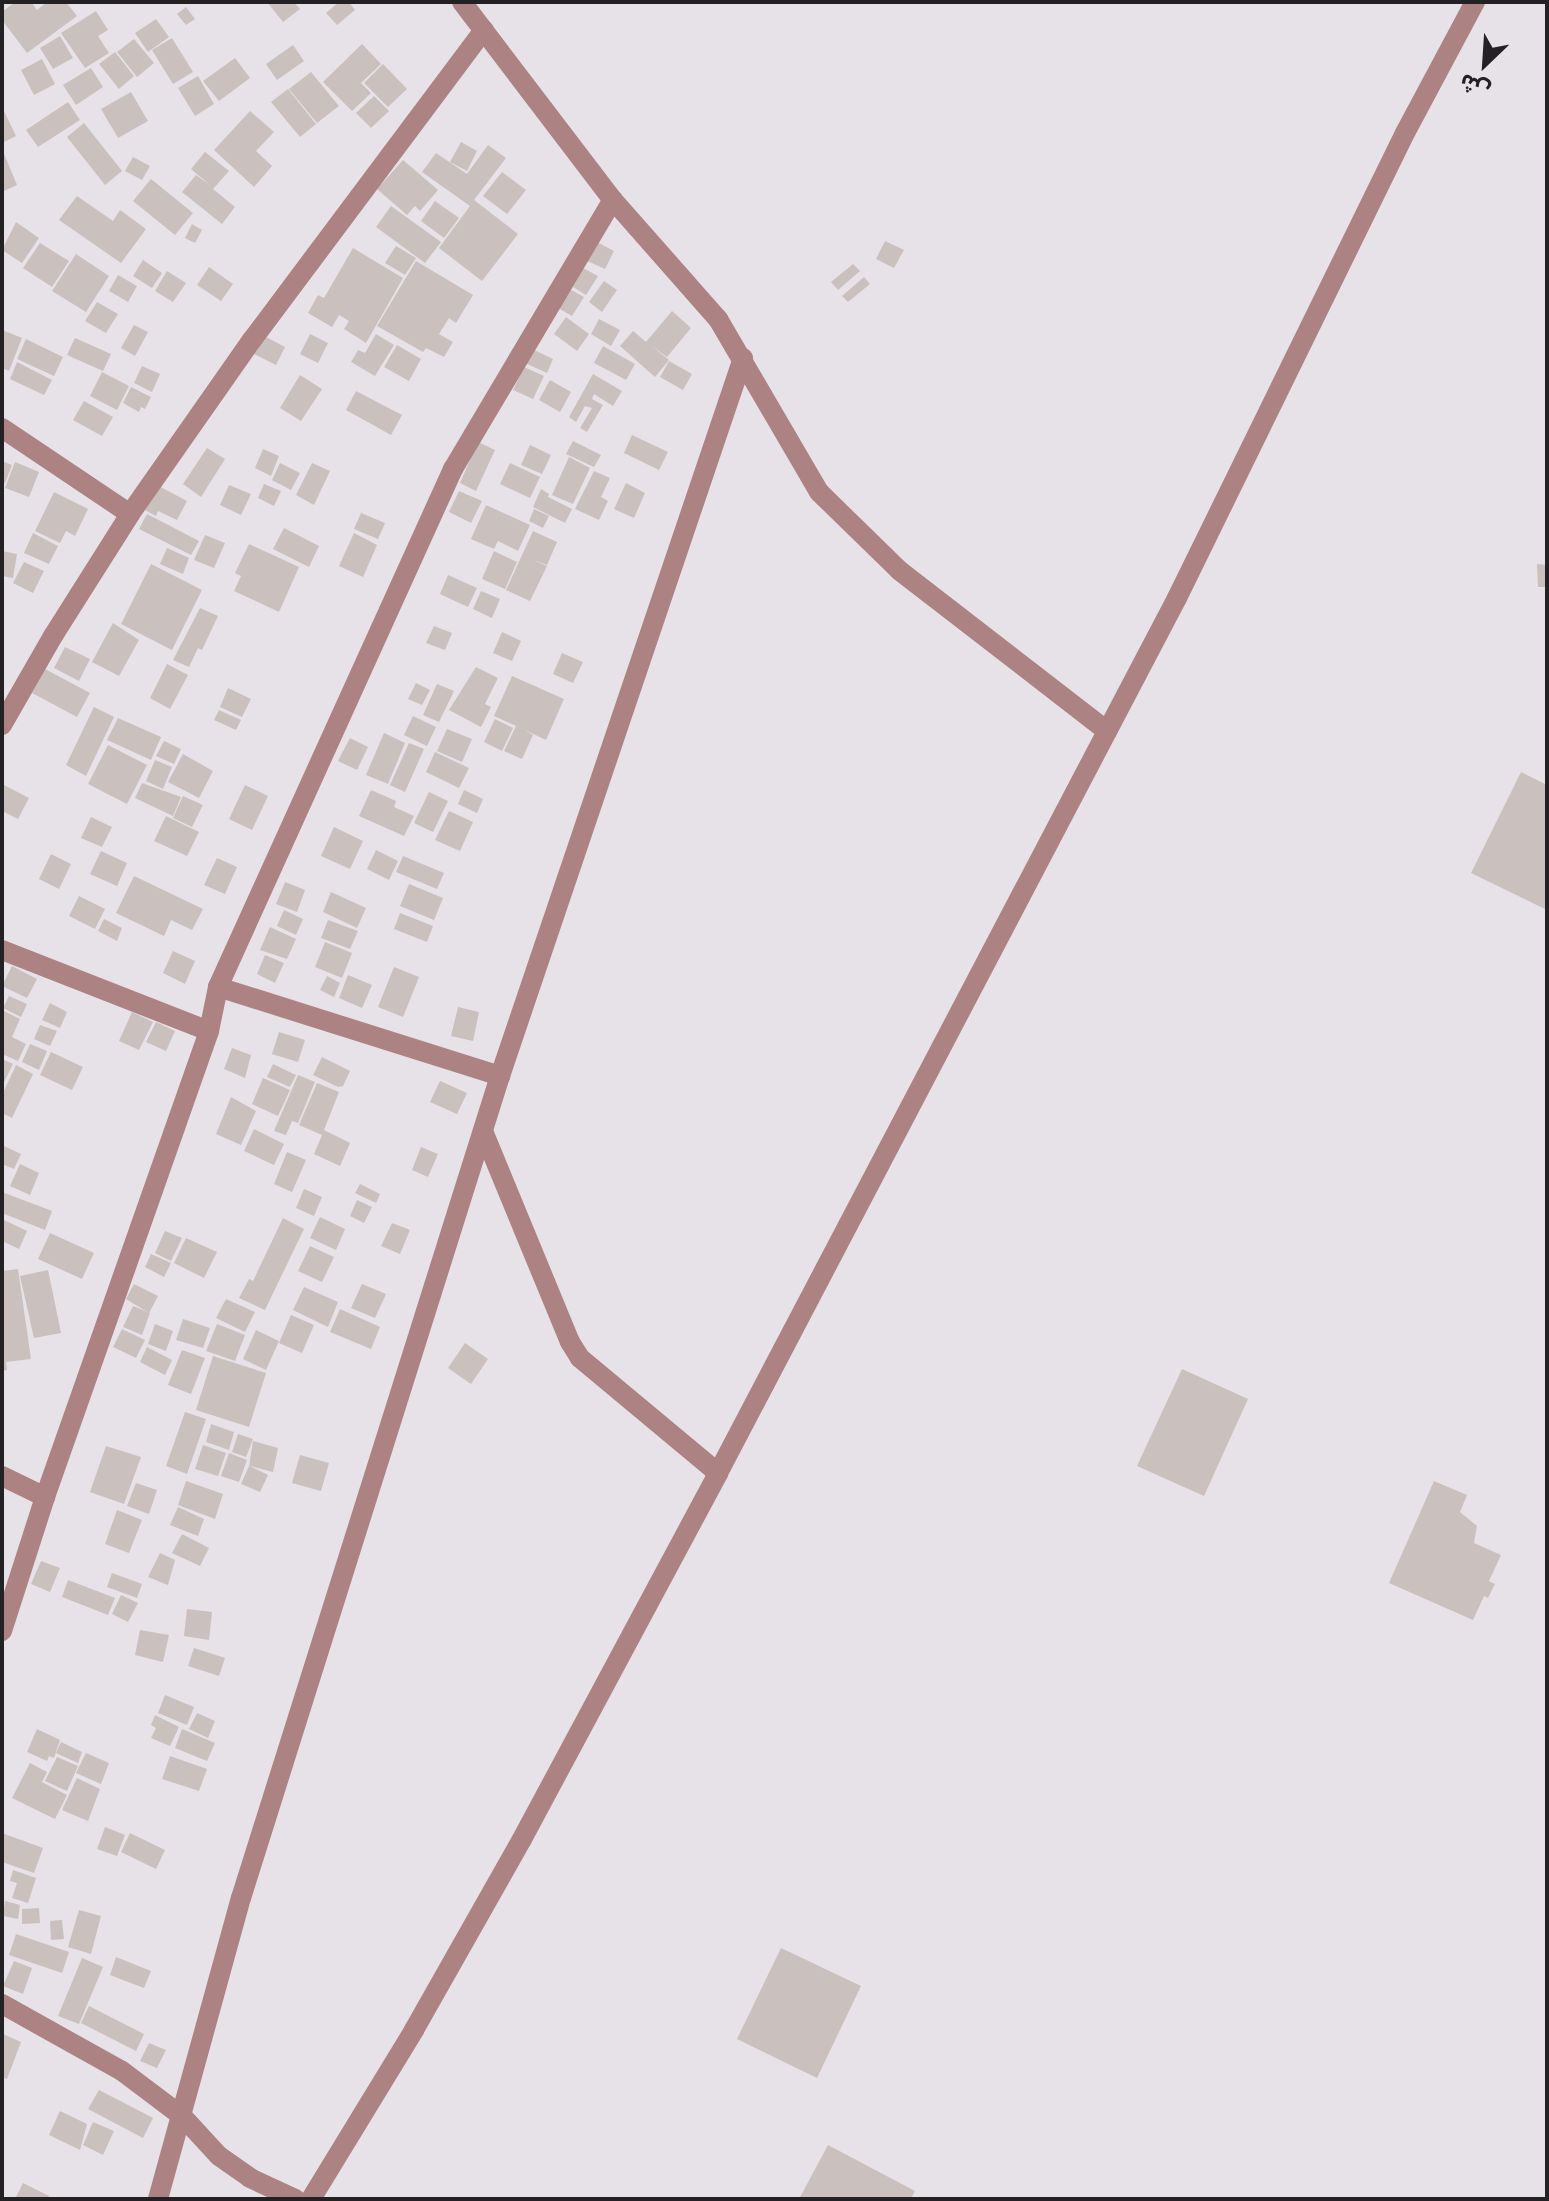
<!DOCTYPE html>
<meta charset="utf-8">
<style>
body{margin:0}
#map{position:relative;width:1549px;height:2201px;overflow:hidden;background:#e7e1e8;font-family:Karla,"Noto Sans Arabic",sans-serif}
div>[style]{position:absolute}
.building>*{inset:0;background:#cac1be}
.minor>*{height:20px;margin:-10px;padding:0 10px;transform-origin:10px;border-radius:10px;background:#ac8382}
span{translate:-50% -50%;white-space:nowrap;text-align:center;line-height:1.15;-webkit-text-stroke:6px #e7e1e8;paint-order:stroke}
.frame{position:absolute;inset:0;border:4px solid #232123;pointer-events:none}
.north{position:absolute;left:1445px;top:24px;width:80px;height:80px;-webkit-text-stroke:6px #e7e1e8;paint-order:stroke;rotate:205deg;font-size:22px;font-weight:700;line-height:32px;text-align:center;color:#232123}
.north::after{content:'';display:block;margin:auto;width:28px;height:36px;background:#232123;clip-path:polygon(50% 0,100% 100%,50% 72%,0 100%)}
</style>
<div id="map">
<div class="building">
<i style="clip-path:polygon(15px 2px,31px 2px,37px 10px,47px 2px,66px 2px,77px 16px,27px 53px,2px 20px,2px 12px)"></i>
<i style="clip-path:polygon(267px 2px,294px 2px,300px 9px,283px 22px)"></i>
<i style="clip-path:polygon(339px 2px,349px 2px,355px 10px,337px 25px,326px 13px)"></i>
<i style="clip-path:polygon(186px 7px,195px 19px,186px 25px,177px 14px)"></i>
<i style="clip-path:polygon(96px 11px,108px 30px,98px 36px,109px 53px,85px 68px,61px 33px)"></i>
<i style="clip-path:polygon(156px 19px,169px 37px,148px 52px,135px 33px)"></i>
<i style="clip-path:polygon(60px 36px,73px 58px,53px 69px,40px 48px)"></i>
<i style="clip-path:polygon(172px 38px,193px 72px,173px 84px,152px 50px)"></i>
<i style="clip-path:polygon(134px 39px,154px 63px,137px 77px,117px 52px)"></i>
<i style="clip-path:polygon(362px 44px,381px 64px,361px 83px,371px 93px,352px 111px,323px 82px)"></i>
<i style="clip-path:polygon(293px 45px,304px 61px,277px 80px,266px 64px)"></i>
<i style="clip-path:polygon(115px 52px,134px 76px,119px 89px,99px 64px)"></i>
<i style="clip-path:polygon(235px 58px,250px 78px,219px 101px,203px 81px)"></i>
<i style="clip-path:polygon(42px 59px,55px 84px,34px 95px,21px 70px)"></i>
<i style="clip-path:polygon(383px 64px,407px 89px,388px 107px,364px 83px)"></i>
<i style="clip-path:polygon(91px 68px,103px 87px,76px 105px,63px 85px)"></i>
<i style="clip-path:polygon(311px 72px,339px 106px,317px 123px,289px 89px)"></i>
<i style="clip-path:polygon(198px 76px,214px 104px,195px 116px,178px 88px)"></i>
<i style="clip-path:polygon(288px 89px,316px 124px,300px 137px,271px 102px)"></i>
<i style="clip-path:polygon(131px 92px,148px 121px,118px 138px,101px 109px)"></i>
<i style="clip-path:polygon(374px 96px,389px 111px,371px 128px,356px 113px)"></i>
<i style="clip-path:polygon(68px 102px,80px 120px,38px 147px,26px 130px)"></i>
<i style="clip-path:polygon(2px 107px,16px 136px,2px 143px)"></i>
<i style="clip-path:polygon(250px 111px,274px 132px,256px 151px,272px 166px,254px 187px,214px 150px)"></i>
<i style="clip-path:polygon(84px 123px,122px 171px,105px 185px,67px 137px)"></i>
<i style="clip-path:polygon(461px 142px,477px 151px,467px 171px,450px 162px)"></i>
<i style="clip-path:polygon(488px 145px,506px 158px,474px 200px,518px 234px,482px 281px,439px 248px,470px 206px,422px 172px,436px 153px,467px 174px)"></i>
<i style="clip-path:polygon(2px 149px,17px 185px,2px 192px)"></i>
<i style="clip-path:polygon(205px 152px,229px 171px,213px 189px,235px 207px,222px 224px,182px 192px,196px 175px,210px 185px,191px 169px)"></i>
<i style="clip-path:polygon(133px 157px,150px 166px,142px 180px,125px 171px)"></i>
<i style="clip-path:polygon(403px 160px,438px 190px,420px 211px,415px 206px,407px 215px,377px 189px)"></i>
<i style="clip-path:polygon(502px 172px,526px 190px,507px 214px,483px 196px)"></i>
<i style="clip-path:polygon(151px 179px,193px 213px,175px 235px,133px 201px)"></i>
<i style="clip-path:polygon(77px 196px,113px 221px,120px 210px,146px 229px,121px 263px,59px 220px)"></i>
<i style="clip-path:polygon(435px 201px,459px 218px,444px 238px,421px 221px)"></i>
<i style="clip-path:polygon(391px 206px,441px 242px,425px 263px,376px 227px)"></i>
<i style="clip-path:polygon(16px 222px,39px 238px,22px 263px,2px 250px)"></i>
<i style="clip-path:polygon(192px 224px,202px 230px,195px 243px,185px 238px)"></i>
<i style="clip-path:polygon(593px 240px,614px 251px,605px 269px,583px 259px)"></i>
<i style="clip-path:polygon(885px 241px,904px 250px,894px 268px,876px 259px)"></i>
<i style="clip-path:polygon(40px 243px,69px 261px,52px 287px,23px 268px)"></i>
<i style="clip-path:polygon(396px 246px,416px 258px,405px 275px,385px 263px)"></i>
<i style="clip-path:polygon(353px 248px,403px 278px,366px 343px,344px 329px,349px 321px,339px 315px,332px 327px,308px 313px,318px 295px,324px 298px)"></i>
<i style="clip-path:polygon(76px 254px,109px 276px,86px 312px,52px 291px)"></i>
<i style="clip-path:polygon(143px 260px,162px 273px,152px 288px,133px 276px)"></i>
<i style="clip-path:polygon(416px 261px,473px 295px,456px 323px,449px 318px,439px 334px,453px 342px,444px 357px,426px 348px,423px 352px,377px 326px)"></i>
<i style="clip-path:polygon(853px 264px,860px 271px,838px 290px,831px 282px)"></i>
<i style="clip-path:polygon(209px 267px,233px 284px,221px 301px,197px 285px)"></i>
<i style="clip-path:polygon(583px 268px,598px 276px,586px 295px,573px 287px)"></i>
<i style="clip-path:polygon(167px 271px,186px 283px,173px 302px,155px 291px)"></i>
<i style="clip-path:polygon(118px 275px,137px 286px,128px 302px,109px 291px)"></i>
<i style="clip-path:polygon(864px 277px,870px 284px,848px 302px,842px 296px)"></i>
<i style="clip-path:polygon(604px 281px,617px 290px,602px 312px,589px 302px)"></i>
<i style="clip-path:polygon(564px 286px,584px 297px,572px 316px,553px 305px)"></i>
<i style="clip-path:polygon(97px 302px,118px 314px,106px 333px,85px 321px)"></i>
<i style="clip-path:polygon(672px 311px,691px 328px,667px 357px,652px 346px,669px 360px,655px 377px,620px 346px,633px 331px,646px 342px)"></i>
<i style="clip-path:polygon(566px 317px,589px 334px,577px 351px,554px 334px)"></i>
<i style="clip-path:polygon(599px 319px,620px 330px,611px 346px,591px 334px)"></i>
<i style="clip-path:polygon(134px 325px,148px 332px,135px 356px,121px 348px)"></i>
<i style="clip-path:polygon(2px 330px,22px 338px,9px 371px,2px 368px)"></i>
<i style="clip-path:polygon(310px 334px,328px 343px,318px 363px,300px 354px)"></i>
<i style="clip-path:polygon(376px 334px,394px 345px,375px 376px,351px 362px,358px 350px,365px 353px)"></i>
<i style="clip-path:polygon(264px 336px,285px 347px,276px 365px,254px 354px)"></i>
<i style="clip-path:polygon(75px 338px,111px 354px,103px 371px,67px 355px)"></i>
<i style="clip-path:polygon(26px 339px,63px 357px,54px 376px,17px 359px)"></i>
<i style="clip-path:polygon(397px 345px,421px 359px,409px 381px,384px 367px)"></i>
<i style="clip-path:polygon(603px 346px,635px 364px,626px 380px,594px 363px)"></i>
<i style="clip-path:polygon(532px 349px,553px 359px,547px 373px,525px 363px)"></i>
<i style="clip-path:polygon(669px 361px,692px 374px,683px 390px,660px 377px)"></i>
<i style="clip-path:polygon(17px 362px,52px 380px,44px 395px,10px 379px)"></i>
<i style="clip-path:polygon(142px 366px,160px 374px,152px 392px,134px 383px)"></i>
<i style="clip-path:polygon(524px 367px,544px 376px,533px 399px,513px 390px)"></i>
<i style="clip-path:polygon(102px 372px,129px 386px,117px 410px,90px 396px)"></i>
<i style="clip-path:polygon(593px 374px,622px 391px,613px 406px,594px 394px,592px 399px,603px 405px,587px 432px,580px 428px,592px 408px,585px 406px,576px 422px,569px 417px)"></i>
<i style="clip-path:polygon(300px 375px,322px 389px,301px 421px,280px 408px)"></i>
<i style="clip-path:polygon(550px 380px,571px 392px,560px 412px,539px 400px)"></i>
<i style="clip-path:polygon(131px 387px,151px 397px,145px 409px,141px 407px,139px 412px,123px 403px)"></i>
<i style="clip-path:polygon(356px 391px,402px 415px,391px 435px,346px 410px)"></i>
<i style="clip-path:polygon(84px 401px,113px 417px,102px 436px,73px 420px)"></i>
<i style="clip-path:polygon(632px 435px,668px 452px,659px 470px,624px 453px)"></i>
<i style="clip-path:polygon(573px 441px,601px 455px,594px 467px,566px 454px)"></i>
<i style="clip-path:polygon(478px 442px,495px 450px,476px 491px,460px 483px)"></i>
<i style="clip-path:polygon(530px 445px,551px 455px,542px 474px,521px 465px)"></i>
<i style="clip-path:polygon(207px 448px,225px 459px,201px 497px,183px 484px)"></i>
<i style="clip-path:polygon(263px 449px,279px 456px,271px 476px,255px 468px)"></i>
<i style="clip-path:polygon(569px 457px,590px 468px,573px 504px,552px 495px)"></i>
<i style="clip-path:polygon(2px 461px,12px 465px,5px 483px,2px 482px)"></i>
<i style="clip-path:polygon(15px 462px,39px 472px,29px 497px,5px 488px)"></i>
<i style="clip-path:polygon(280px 463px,300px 473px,291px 490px,272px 480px)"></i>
<i style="clip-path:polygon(312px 463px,330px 471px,314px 505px,296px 495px)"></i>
<i style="clip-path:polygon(510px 463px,540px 477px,530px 498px,500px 484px)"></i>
<i style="clip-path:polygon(594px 471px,610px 478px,601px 497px,608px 501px,599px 520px,575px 509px)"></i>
<i style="clip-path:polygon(626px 483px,645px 493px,634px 518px,614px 509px)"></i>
<i style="clip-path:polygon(155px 484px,187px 501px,177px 520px,158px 511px,156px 516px,143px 509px)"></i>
<i style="clip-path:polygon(264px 484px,281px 491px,274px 506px,258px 498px)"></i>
<i style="clip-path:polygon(229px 485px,251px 494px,241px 515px,220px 505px)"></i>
<i style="clip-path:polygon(541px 489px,549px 494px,548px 497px,572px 509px,565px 523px,533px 507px)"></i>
<i style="clip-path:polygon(459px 491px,482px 501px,471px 523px,449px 512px)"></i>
<i style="clip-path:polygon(54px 492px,88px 509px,75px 536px,66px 531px,60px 543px,35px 531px)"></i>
<i style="clip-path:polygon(486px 505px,530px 525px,518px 551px,498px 541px,494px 549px,471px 539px)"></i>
<i style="clip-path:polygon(534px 509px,549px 516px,543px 528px,529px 521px)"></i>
<i style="clip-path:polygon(361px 513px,385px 523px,378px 539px,354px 529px)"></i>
<i style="clip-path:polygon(147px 514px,199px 541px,191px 555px,139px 529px)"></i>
<i style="clip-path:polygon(284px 528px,319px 546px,309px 567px,273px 549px)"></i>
<i style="clip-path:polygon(533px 531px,557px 542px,547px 565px,533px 560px,547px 566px,530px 601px,506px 590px)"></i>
<i style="clip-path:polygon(33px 533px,58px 546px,49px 564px,24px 553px)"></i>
<i style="clip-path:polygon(354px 533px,377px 545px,363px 577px,339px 566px)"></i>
<i style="clip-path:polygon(205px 535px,225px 543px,214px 568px,194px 560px)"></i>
<i style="clip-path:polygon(249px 544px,299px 567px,279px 612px,234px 591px,241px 576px,235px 573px)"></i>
<i style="clip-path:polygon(167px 548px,189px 558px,183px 574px,160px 564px)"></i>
<i style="clip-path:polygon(2px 551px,17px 554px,13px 578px,2px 576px)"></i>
<i style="clip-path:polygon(494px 551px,517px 562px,505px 589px,482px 579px)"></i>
<i style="clip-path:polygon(24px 562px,44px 571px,33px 593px,13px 583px)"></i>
<i style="clip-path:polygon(151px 564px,202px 590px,172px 650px,121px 624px)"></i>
<i style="clip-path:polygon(1537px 564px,1547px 565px,1547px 587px,1538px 587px)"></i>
<i style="clip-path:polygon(448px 575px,477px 588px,468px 607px,440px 594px)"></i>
<i style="clip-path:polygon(481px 591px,500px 599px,492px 618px,473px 609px)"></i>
<i style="clip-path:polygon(200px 608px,218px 616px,202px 650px,198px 648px,189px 667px,173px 660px)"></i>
<i style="clip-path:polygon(113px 623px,139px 640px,119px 676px,92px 662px)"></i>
<i style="clip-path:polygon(434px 626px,452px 633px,445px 650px,426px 643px)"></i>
<i style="clip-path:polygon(502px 632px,521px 641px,512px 661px,493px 653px)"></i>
<i style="clip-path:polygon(65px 647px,90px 659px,79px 681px,54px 668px)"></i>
<i style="clip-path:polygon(562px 653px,583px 662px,573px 683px,553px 674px)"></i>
<i style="clip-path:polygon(167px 664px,188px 675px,170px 709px,150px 698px)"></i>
<i style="clip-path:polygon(476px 667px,498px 678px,485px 704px,491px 707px,481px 727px,449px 710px)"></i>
<i style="clip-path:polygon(45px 669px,90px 693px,77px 717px,32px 693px)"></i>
<i style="clip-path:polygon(512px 676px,564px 699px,546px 740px,525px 730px,533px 735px,522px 759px,504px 751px,516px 726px,494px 716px)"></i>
<i style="clip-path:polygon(416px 683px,430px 690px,422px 705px,408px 699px)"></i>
<i style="clip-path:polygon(437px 684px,454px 691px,439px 722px,423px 715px)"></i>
<i style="clip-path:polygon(228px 688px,251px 699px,242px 717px,220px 707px)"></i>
<i style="clip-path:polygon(94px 707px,114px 717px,86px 776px,66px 765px)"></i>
<i style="clip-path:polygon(219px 710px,241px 720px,236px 730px,214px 720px)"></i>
<i style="clip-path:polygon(413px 716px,436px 727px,427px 746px,404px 735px)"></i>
<i style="clip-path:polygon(118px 718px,161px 737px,151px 760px,107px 740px)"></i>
<i style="clip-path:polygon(495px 719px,513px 728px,502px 751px,484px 742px)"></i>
<i style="clip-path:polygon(447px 729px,472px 739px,462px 762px,437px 751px)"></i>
<i style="clip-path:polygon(384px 733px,405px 743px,388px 784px,366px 775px)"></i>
<i style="clip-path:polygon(350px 738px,368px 747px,357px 770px,338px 761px)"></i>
<i style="clip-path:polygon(164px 741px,181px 749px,174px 764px,156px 756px)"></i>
<i style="clip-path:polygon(409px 743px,424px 749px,405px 792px,390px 785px)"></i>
<i style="clip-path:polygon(108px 745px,147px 765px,127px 804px,88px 784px)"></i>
<i style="clip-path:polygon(435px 752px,469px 768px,459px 788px,426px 772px)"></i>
<i style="clip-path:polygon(183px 754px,213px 771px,199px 798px,168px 782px)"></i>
<i style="clip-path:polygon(155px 760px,172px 767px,163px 789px,146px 781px)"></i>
<i style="clip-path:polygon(1521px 772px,1547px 785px,1547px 910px,1471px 873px)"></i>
<i style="clip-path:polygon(142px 783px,181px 797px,173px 816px,135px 798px)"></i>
<i style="clip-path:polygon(2px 784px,29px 798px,18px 819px,2px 811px)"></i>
<i style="clip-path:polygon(245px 785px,268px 796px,252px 830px,229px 819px)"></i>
<i style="clip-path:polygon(371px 790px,396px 801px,394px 807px,414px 816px,404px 836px,359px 816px)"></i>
<i style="clip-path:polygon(464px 790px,483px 799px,477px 813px,458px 804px)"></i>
<i style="clip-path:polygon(429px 792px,448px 801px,433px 832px,414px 823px)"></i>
<i style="clip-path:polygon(183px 796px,203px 805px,192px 827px,173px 818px)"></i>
<i style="clip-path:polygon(449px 811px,473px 822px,460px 851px,435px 840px)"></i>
<i style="clip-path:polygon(166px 816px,199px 832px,187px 856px,154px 841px)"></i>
<i style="clip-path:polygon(91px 817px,112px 827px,102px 847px,81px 838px)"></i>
<i style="clip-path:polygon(334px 827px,363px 841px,350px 869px,321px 856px)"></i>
<i style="clip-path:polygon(376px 850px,398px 861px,389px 880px,367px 869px)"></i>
<i style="clip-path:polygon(101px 851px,127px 863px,117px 886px,90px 874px)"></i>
<i style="clip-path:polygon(51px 854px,71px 864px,59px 889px,39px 879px)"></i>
<i style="clip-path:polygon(403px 856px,444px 873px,437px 889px,396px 872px)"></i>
<i style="clip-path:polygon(217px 858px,237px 867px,225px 894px,204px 885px)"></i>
<i style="clip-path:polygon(134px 876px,203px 909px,192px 930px,171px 920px,164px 936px,116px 913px)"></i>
<i style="clip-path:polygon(285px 882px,305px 890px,297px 912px,276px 904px)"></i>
<i style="clip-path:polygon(409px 884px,443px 898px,434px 920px,400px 906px)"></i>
<i style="clip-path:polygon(331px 892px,366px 908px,357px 928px,323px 912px)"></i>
<i style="clip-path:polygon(79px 896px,105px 909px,95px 929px,69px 916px)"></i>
<i style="clip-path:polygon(284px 910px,303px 919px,296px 935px,277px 926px)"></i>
<i style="clip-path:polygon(400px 913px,433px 926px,427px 942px,394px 929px)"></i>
<i style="clip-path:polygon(104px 919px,122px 928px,117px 941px,98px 931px)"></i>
<i style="clip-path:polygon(328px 920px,358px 931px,350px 949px,321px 938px)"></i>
<i style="clip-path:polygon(270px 927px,296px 939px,287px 959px,260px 950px)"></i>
<i style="clip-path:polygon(325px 942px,352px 953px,342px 978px,315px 967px)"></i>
<i style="clip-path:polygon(173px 951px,195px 961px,185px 984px,163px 973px)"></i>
<i style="clip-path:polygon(265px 955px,284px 963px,275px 983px,257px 974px)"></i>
<i style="clip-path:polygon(12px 966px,37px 979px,27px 998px,2px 986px)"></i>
<i style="clip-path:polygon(394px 967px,419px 977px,403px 1017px,378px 1007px)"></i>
<i style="clip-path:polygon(348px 975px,372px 985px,362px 1008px,339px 998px)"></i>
<i style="clip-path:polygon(327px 976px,340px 983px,334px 997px,320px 990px)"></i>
<i style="clip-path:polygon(9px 996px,27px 1004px,21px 1017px,3px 1008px)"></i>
<i style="clip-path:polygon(50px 1003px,67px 1012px,60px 1028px,42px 1020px)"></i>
<i style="clip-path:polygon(458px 1007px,479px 1012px,473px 1041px,451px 1036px)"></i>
<i style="clip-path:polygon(2px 1010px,20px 1019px,12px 1037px,26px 1044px,18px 1061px,2px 1054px)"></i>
<i style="clip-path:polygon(132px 1012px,153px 1022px,139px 1050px,119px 1041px)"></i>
<i style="clip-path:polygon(156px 1022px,175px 1031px,166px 1051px,146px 1042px)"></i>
<i style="clip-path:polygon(40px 1025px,57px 1031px,50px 1046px,34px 1039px)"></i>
<i style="clip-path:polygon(279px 1032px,305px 1040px,298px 1062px,272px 1054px)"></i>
<i style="clip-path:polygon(30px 1044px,47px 1051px,39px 1070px,22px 1062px)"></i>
<i style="clip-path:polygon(232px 1048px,251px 1055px,245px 1078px,224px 1069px)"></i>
<i style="clip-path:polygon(51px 1052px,83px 1067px,72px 1090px,40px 1075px)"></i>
<i style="clip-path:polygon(322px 1057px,350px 1071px,343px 1086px,338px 1087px,313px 1075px)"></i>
<i style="clip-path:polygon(2px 1059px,13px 1064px,2px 1086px)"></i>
<i style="clip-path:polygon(273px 1064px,296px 1075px,290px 1087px,267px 1077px)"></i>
<i style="clip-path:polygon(16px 1065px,33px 1074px,12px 1118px,2px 1113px,2px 1095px)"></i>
<i style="clip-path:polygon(298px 1075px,315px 1082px,298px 1123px,292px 1121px,286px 1135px,274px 1131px)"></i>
<i style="clip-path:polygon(263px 1078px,290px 1090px,278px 1116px,252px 1104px)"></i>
<i style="clip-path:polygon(440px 1081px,467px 1093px,457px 1114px,430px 1102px)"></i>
<i style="clip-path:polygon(317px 1083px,339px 1092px,324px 1130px,350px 1143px,340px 1166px,314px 1154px,322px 1135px,299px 1125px)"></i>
<i style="clip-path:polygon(231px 1097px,256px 1111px,241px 1145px,216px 1134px)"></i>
<i style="clip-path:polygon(254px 1129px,284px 1144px,274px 1165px,244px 1151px)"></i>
<i style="clip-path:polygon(2px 1145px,21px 1154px,14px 1169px,2px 1164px)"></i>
<i style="clip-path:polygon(421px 1147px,438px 1154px,428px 1177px,412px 1170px)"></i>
<i style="clip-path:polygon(287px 1152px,306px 1160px,292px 1192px,274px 1184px)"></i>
<i style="clip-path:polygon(20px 1164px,39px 1173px,30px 1195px,10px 1186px)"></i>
<i style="clip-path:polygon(360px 1184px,380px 1194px,376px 1203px,355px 1193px)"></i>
<i style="clip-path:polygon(304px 1189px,322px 1197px,314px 1216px,296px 1208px)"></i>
<i style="clip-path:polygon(2px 1192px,52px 1211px,45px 1230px,2px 1213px)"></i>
<i style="clip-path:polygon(357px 1200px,372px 1207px,364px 1223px,350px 1216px)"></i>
<i style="clip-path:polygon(320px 1217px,345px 1229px,336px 1250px,310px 1238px)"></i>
<i style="clip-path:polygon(283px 1218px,304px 1229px,265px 1310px,239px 1298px,249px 1279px,253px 1281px)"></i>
<i style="clip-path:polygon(2px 1219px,27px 1231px,19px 1249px,2px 1241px)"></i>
<i style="clip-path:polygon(392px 1223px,410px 1230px,400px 1254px,381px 1246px)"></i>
<i style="clip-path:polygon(165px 1231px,182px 1238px,171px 1261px,155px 1253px)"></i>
<i style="clip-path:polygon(50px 1233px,94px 1253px,82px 1279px,38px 1259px)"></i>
<i style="clip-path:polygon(186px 1238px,217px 1252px,204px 1278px,174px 1263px)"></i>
<i style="clip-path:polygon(310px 1246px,334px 1257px,322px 1282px,298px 1271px)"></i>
<i style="clip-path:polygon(151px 1254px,171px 1263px,164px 1277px,145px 1267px)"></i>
<i style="clip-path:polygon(18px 1269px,31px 1359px,6px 1362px,7px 1370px,2px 1371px,2px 1271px)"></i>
<i style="clip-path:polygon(48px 1270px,61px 1333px,34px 1338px,20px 1276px)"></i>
<i style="clip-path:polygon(134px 1284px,158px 1296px,149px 1313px,126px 1299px)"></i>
<i style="clip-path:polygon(362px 1284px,386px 1294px,375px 1318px,351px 1308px)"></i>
<i style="clip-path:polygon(304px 1287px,338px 1302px,328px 1327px,293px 1310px)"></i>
<i style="clip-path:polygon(226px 1299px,255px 1312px,245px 1332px,216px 1318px)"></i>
<i style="clip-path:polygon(133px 1306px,150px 1313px,142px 1335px,123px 1327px)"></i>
<i style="clip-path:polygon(340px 1309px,380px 1327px,371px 1349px,330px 1332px)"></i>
<i style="clip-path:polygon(291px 1315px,314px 1325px,302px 1353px,279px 1343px)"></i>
<i style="clip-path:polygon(183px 1319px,210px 1328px,203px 1348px,176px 1340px)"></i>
<i style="clip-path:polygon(155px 1324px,173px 1331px,166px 1351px,148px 1344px)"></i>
<i style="clip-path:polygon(217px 1324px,245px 1335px,235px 1361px,206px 1351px)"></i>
<i style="clip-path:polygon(122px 1329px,145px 1340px,136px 1358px,113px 1347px)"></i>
<i style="clip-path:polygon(256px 1330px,279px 1341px,266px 1370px,243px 1359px)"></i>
<i style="clip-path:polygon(465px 1343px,488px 1359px,471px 1384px,448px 1368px)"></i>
<i style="clip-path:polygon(147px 1347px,172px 1360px,165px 1375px,140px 1362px)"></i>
<i style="clip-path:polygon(182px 1350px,205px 1358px,191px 1394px,168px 1385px)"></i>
<i style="clip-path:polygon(213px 1356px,266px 1373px,249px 1427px,196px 1410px)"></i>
<i style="clip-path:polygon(1182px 1369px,1248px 1399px,1204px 1496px,1137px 1466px)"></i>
<i style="clip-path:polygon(185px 1412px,206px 1419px,187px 1474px,166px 1466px)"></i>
<i style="clip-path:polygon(211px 1424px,234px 1432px,229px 1450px,206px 1442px)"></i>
<i style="clip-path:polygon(238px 1434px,253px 1439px,246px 1457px,232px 1452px)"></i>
<i style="clip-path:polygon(253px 1441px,278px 1448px,273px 1472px,250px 1466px,268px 1475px,260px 1492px,241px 1484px,249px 1466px)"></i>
<i style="clip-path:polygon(203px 1445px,226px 1453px,218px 1476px,195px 1469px)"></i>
<i style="clip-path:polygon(106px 1446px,141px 1457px,124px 1504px,90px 1492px)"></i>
<i style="clip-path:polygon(229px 1453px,247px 1460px,239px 1482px,221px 1476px)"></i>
<i style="clip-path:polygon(300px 1455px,329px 1463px,321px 1491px,292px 1483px)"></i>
<i style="clip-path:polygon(186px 1481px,223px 1494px,215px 1519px,178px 1505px)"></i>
<i style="clip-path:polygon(1434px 1481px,1467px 1495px,1460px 1512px,1477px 1526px,1474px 1543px,1501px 1555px,1489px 1581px,1495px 1584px,1488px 1598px,1484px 1596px,1473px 1620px,1389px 1583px)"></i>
<i style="clip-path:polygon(136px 1483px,157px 1490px,149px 1514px,127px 1506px)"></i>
<i style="clip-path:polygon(178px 1507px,204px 1519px,198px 1536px,170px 1525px)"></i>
<i style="clip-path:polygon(117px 1510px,142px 1520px,129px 1553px,105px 1544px)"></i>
<i style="clip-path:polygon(182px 1534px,209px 1548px,200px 1566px,172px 1553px)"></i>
<i style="clip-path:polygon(160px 1553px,175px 1560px,168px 1585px,148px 1577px)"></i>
<i style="clip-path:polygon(41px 1561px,60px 1568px,50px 1592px,31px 1584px)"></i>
<i style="clip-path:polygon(112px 1573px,142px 1584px,137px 1598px,107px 1587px)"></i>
<i style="clip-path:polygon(68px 1580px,115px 1598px,108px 1615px,62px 1597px)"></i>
<i style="clip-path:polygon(121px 1595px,138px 1603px,128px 1622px,112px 1614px)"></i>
<i style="clip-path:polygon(187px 1609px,212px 1612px,209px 1640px,184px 1636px)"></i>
<i style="clip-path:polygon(140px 1630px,169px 1635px,163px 1662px,135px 1655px)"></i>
<i style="clip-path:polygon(194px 1648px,225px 1658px,219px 1676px,188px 1666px)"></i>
<i style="clip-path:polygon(165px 1695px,194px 1707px,187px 1725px,158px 1713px)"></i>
<i style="clip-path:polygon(197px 1713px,215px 1721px,208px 1738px,189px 1729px)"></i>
<i style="clip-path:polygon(155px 1715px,179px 1727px,170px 1746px,151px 1738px,156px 1728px,151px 1725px)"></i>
<i style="clip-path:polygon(37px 1729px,60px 1740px,54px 1758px,49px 1756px,47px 1761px,27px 1752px)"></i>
<i style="clip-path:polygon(182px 1729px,215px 1743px,207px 1761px,175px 1748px)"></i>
<i style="clip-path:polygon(61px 1742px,82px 1752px,78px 1763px,56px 1753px)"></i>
<i style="clip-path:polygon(86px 1753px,109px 1763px,101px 1784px,76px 1773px)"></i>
<i style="clip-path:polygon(170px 1756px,207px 1769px,199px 1791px,162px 1779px)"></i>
<i style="clip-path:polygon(57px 1757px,78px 1766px,67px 1791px,45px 1781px)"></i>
<i style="clip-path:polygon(30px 1763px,47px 1772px,42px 1782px,67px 1795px,55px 1819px,12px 1798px)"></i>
<i style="clip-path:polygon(77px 1778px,100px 1789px,88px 1821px,62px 1810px)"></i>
<i style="clip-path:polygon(105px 1827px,125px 1835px,117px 1856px,97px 1849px)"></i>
<i style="clip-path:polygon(2px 1833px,43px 1848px,34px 1873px,2px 1862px)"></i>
<i style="clip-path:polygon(130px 1833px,165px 1850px,156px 1869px,121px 1852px)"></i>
<i style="clip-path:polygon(13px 1870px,36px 1878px,28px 1903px,12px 1898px,17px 1883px,10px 1881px)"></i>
<i style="clip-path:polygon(5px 1901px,20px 1905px,18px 1919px,3px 1916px)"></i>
<i style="clip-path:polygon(39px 1908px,40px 1923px,22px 1924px,22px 1909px)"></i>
<i style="clip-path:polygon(79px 1910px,101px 1916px,91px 1954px,68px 1947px)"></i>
<i style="clip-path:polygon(62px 1920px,64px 1939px,51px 1940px,50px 1921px)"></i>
<i style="clip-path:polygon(16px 1934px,69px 1952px,62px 1973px,9px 1955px)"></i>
<i style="clip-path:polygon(781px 1948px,861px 1986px,817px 2078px,737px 2039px)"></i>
<i style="clip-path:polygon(116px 1957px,151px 1971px,144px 1988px,110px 1975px)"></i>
<i style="clip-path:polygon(82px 1958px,103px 1967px,79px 2024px,58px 2016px)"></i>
<i style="clip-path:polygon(14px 1961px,32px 1968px,23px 1994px,3px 1986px)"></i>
<i style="clip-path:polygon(89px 2006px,144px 2034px,136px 2051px,81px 2023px)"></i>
<i style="clip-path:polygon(3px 2034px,21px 2042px,7px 2079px,2px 2077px)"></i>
<i style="clip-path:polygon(149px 2043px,166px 2050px,157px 2068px,140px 2061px)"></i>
<i style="clip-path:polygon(99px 2090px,153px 2118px,143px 2138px,88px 2109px)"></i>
<i style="clip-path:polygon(60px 2111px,87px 2124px,80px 2150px,49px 2135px)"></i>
<i style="clip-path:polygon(93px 2122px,114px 2131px,103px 2155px,83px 2145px)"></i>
<i style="clip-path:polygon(828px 2145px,915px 2191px,911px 2199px,799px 2199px)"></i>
<i style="clip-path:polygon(23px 2183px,49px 2196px,48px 2199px,15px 2199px)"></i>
</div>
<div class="minor">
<i style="left:462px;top:2px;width:249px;rotate:52.7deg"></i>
<i style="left:613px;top:200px;width:159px;rotate:48.6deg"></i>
<i style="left:718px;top:319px;width:200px;rotate:59.7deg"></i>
<i style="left:819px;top:492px;width:113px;rotate:44.3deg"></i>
<i style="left:900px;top:571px;width:262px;rotate:37.7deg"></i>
<i style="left:2px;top:428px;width:154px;rotate:33.9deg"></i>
<i style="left:2px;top:725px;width:103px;rotate:-60.2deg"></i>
<i style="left:53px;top:636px;width:144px;rotate:-57.7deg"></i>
<i style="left:130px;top:514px;width:213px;rotate:-55deg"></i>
<i style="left:252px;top:340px;width:387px;rotate:-53.2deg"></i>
<i style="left:2px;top:950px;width:222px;rotate:21.4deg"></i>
<i style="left:218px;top:987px;width:296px;rotate:17.5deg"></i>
<i style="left:483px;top:1131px;width:228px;rotate:67.6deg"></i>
<i style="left:570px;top:1342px;width:19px;rotate:58deg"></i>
<i style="left:580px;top:1358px;width:180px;rotate:39.8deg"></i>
<i style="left:2px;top:1476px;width:48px;rotate:26deg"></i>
<i style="left:2px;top:1631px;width:141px;rotate:-72.2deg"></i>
<i style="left:45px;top:1497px;width:494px;rotate:-70.6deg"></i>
<i style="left:209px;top:1031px;width:45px;rotate:-78.4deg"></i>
<i style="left:218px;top:987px;width:569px;rotate:-65.6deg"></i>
<i style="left:453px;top:469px;width:313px;rotate:-59.3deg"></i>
<i style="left:2px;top:2004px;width:137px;rotate:29.2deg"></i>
<i style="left:122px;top:2071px;width:76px;rotate:37deg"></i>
<i style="left:183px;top:2117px;width:53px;rotate:47.3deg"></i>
<i style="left:219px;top:2156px;width:38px;rotate:35deg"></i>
<i style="left:250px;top:2178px;width:50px;rotate:25deg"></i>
<i style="left:158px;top:2199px;width:312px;rotate:-74.6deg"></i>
<i style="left:241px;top:1898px;width:862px;rotate:-72.51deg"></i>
<i style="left:500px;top:1076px;width:758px;rotate:-71.3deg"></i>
<i style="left:311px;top:2199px;width:198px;rotate:-58.6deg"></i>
<i style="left:414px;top:2030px;width:217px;rotate:-60.5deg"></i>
<i style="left:521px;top:1841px;width:417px;rotate:-61.8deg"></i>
<i style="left:718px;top:1473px;width:988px;rotate:-62.32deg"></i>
<i style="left:1177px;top:598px;width:518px;rotate:-63.88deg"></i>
<i style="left:1405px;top:133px;width:149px;rotate:-61.9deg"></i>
</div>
<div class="frame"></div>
<div class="north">ش</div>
</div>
